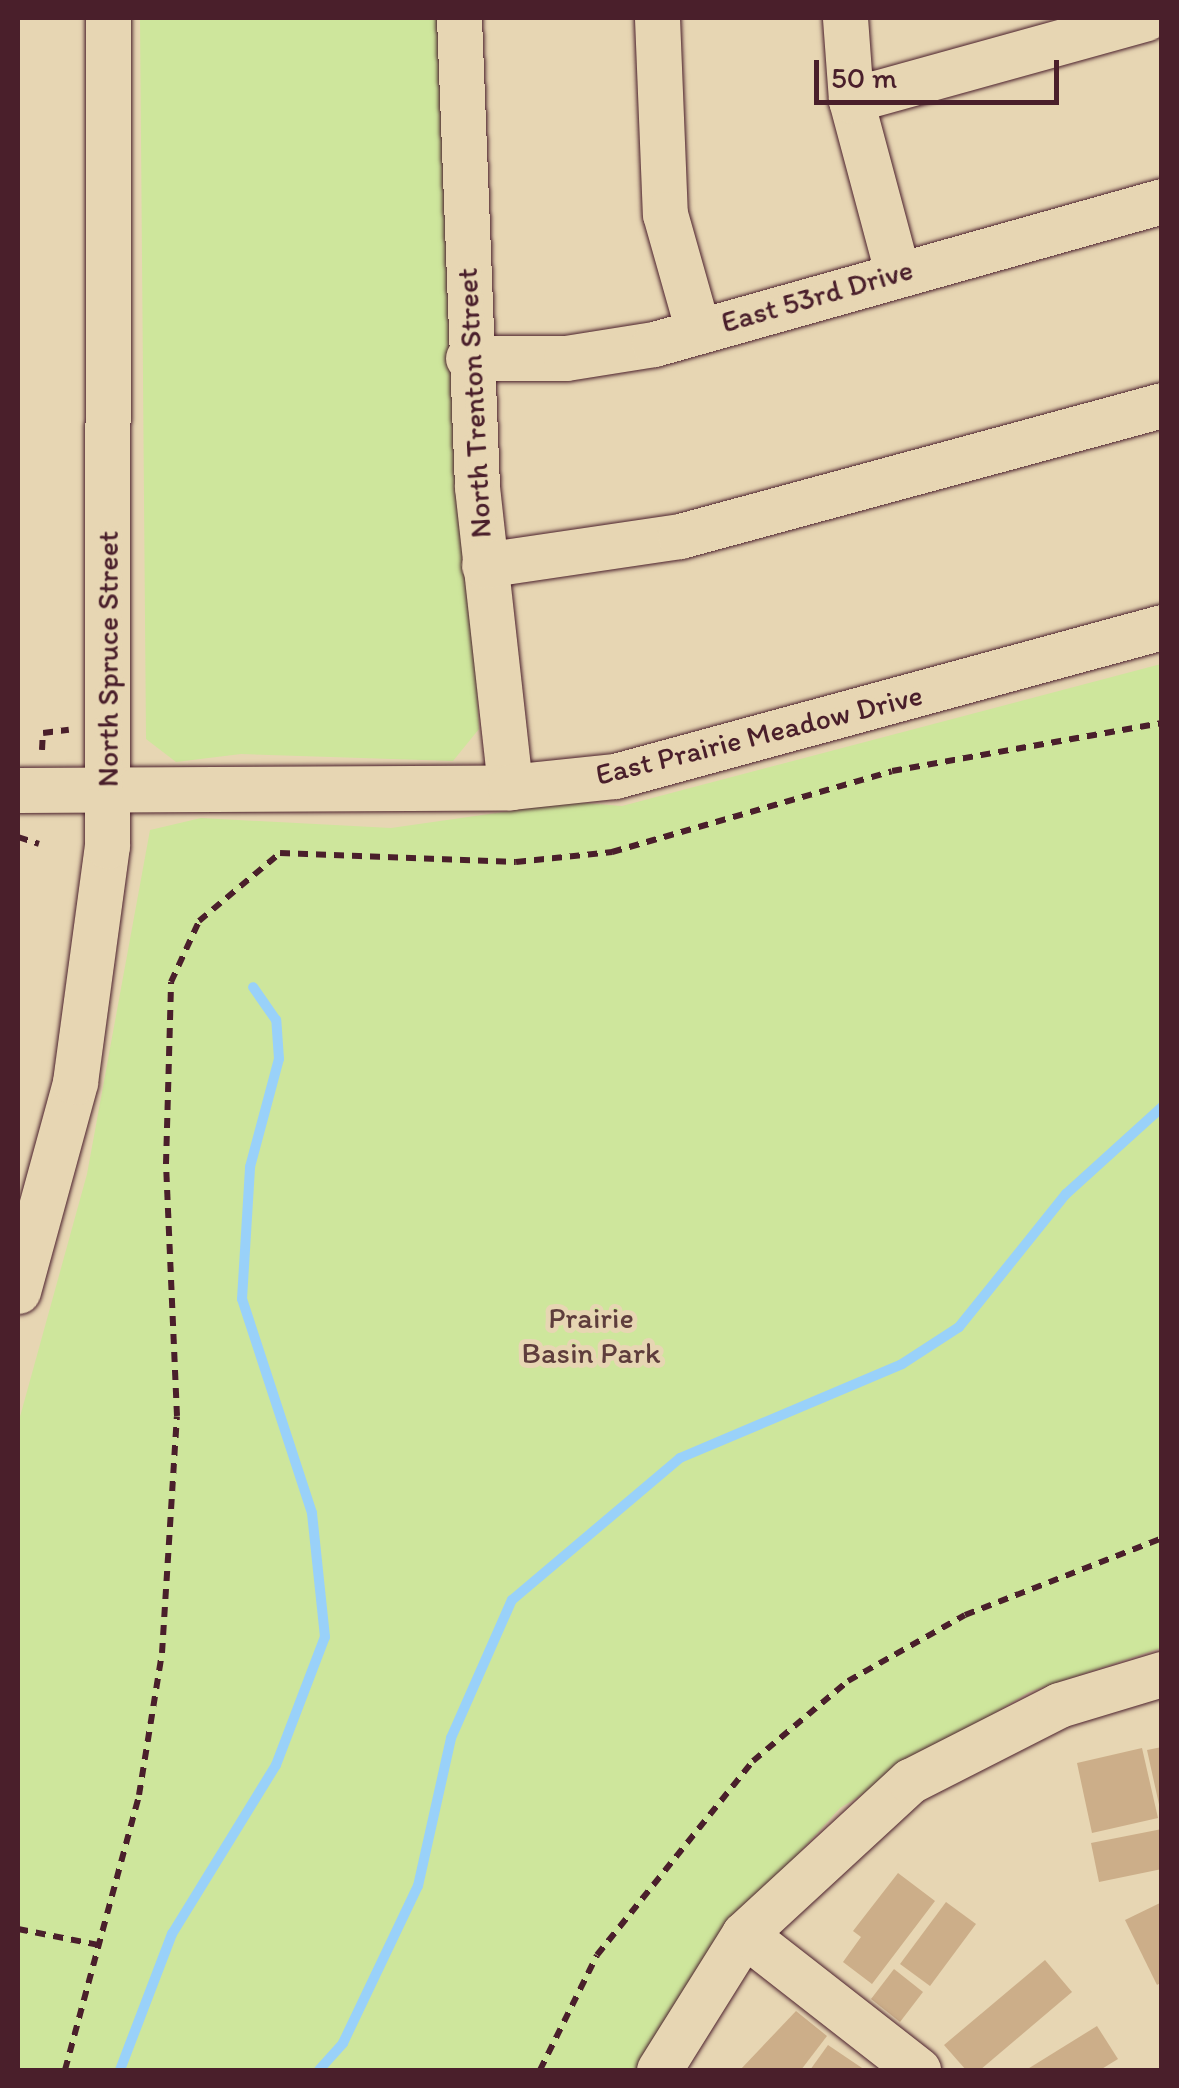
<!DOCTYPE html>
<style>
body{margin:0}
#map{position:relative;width:1179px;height:2088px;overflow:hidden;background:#e7d6b3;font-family:Itim,sans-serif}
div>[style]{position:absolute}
.green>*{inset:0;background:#cee69c}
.stream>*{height:10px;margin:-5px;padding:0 5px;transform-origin:5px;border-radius:5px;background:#99d1f9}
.building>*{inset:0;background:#ccae89}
.path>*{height:6px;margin-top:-3px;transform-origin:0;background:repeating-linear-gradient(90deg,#4a1f2b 0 10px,transparent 0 18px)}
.roads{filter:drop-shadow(0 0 2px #4a1f2b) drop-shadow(0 0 2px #4a1f2b)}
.minor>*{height:45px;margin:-22.5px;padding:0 22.5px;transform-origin:22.5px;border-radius:22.5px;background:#e7d6b3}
span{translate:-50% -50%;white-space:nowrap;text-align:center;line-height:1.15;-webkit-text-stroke:10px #e7d6b3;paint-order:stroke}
.street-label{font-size:30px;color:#4a1f2b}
.park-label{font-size:30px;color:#5e3d3c}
.frame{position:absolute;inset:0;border:20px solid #4a1f2b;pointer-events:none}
.scale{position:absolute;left:814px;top:60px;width:245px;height:45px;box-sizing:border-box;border:5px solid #4a1f2b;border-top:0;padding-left:12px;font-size:30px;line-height:35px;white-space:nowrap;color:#4a1f2b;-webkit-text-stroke:8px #e7d6b3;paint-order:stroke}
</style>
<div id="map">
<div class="green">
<i style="clip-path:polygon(140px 18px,440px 18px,479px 729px,453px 761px,241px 754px,176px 762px,146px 739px)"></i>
<i style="clip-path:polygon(1161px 664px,1161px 1648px,1029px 1692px,840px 1808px,710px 1951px,639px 2070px,18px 2070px,18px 1424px,87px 1174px,150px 830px,201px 818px,391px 828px,572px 802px,622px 806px)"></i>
</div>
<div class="stream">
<i style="left:120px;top:2070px;width:146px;rotate:-69.1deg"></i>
<i style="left:172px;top:1934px;width:198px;rotate:-58.4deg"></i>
<i style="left:276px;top:1765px;width:137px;rotate:-69.1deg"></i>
<i style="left:325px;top:1637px;width:125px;rotate:-96deg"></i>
<i style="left:312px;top:1513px;width:225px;rotate:-108.1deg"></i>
<i style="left:242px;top:1299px;width:132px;rotate:-86.5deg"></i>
<i style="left:250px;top:1167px;width:112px;rotate:-75deg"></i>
<i style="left:279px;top:1059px;width:39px;rotate:-94deg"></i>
<i style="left:276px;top:1020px;width:40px;rotate:-124.9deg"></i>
<i style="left:319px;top:2070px;width:36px;rotate:-48deg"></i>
<i style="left:343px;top:2043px;width:174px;rotate:-64.5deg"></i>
<i style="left:418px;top:1886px;width:152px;rotate:-77.4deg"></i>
<i style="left:451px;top:1738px;width:151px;rotate:-66.2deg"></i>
<i style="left:512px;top:1600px;width:220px;rotate:-40.2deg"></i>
<i style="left:680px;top:1458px;width:241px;rotate:-22.9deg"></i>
<i style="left:902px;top:1364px;width:68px;rotate:-33deg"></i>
<i style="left:959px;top:1327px;width:171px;rotate:-51.2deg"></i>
<i style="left:1066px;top:1194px;width:130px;rotate:-42.2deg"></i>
</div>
<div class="building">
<i style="clip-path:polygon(1162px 1747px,1162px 1809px,1160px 1809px,1147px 1750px)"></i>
<i style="clip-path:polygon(1142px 1748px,1158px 1818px,1092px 1833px,1077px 1763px)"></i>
<i style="clip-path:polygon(1162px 1829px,1162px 1869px,1099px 1882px,1091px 1843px)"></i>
<i style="clip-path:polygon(898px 1873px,935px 1901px,872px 1984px,843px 1962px,861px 1937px,853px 1931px)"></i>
<i style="clip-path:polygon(946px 1902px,976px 1924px,930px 1986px,900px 1964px)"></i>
<i style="clip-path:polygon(1162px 1902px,1162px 1982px,1157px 1985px,1125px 1920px)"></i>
<i style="clip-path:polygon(1045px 1960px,1072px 1992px,980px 2070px,966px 2070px,944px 2045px)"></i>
<i style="clip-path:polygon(894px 1969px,923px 1992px,900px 2022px,871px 1999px)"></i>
<i style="clip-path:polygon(796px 2011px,827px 2036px,801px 2070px,740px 2070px)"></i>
<i style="clip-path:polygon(1097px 2026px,1118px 2059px,1100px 2070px,1026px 2070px)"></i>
<i style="clip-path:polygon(828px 2045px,865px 2070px,810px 2070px)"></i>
</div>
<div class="path">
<i style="left:42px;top:750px;width:17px;rotate:-87deg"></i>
<i style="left:43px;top:733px;width:26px;rotate:-7deg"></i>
<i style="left:18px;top:837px;width:22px;rotate:18deg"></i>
<i style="left:18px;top:1929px;width:83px;rotate:11.2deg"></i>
<i style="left:65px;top:2070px;width:285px;rotate:-74.9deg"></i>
<i style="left:139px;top:1795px;width:144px;rotate:-80.8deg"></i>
<i style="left:162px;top:1653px;width:237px;rotate:-86.4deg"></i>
<i style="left:177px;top:1416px;width:252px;rotate:-92.5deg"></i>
<i style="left:166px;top:1164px;width:182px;rotate:-88.4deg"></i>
<i style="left:171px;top:982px;width:67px;rotate:-65.3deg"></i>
<i style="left:199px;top:921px;width:106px;rotate:-40deg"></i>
<i style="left:280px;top:853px;width:236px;rotate:2.2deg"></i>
<i style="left:516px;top:862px;width:97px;rotate:-5.9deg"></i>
<i style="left:612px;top:852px;width:291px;rotate:-16.1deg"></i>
<i style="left:892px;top:771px;width:274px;rotate:-10.1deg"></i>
<i style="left:540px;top:2070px;width:128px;rotate:-63.6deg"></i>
<i style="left:597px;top:1955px;width:249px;rotate:-51.2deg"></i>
<i style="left:753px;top:1761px;width:124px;rotate:-40.1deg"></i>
<i style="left:848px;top:1681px;width:134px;rotate:-29.4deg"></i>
<i style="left:965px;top:1615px;width:212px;rotate:-21.3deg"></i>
</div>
<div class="roads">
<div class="minor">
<i style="left:459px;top:18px;width:469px;rotate:87.8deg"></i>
<i style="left:477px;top:487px;width:302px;rotate:83.7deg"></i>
<i style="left:657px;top:18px;width:196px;rotate:87.7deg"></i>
<i style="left:665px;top:214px;width:122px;rotate:74.2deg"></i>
<i style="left:845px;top:18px;width:82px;rotate:85.8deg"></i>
<i style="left:851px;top:100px;width:178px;rotate:75deg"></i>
<i style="left:851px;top:100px;width:306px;rotate:-15.5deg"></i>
<i style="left:468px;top:358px;width:98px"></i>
<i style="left:566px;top:358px;width:89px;rotate:-9deg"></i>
<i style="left:654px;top:344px;width:528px;rotate:-15.72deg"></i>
<i style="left:484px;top:565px;width:198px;rotate:-8.4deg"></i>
<i style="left:680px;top:536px;width:499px;rotate:-15.2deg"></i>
<i style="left:18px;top:790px;width:492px;rotate:-0.3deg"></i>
<i style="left:510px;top:787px;width:106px;rotate:-6deg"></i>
<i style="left:615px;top:776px;width:567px;rotate:-15.24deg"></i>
<i style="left:18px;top:1291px;width:217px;rotate:-74.7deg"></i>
<i style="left:75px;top:1082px;width:238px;rotate:-82.3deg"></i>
<i style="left:107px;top:846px;width:828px;rotate:-89.93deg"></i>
<i style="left:744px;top:1934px;width:221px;rotate:38deg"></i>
<i style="left:659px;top:2070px;width:160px;rotate:-58deg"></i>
<i style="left:744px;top:1934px;width:226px;rotate:-42.7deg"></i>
<i style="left:910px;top:1781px;width:167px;rotate:-27deg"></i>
<i style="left:1059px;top:1705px;width:108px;rotate:-16.8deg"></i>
</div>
</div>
<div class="street-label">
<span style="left:817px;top:296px;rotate:-16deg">East 53rd Drive</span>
<span style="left:474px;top:403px;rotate:-93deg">North Trenton Street</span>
<span style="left:108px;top:659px;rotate:-90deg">North Spruce Street</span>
<span style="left:759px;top:735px;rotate:-14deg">East Prairie Meadow Drive</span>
</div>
<div class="park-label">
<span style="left:591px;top:1335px">Prairie<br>Basin Park</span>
</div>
<div class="frame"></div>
<div class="scale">50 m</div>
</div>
